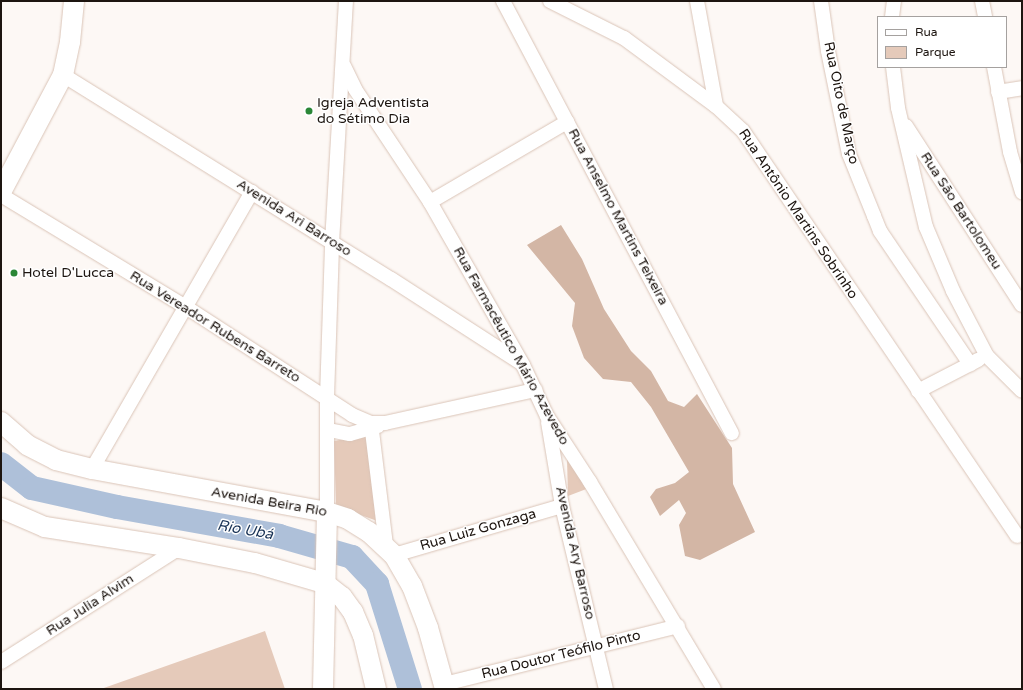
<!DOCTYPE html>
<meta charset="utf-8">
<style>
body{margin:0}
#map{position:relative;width:1023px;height:690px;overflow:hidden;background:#fdf8f5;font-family:"Varela Round",sans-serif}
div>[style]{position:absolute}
.green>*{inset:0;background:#e5caba}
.forest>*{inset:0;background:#d3b6a5}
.river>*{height:24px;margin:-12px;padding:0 12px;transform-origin:12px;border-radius:12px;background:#aec0d9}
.roads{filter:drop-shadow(0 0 1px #dac4b7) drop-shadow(0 0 1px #dac4b7)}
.street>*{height:14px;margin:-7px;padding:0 7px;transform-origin:7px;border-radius:7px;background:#fff}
.secondary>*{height:20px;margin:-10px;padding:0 10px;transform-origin:10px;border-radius:10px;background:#fff}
.dots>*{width:11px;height:11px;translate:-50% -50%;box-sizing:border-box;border:2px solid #fff;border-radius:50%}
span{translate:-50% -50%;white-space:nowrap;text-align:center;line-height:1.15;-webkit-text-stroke:3px #fff;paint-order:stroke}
.poi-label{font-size:14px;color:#1d1510}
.left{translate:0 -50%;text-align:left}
.street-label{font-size:14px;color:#1d1510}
.water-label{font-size:15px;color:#1a3457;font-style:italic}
.frame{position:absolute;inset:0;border:2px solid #1d1510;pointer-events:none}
.legend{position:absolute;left:877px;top:16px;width:130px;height:52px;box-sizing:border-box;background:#fff;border:1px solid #a5a19f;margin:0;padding:5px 7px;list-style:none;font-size:12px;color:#1d1510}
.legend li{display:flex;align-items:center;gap:8px;height:20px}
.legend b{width:20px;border:1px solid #a5a19f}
</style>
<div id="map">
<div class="green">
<i style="clip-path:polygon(367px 435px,380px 522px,336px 506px,334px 441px)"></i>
<i style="clip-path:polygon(567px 459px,589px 488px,568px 496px)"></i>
<i style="clip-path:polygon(265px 631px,285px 689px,101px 689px)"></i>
</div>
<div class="forest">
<i style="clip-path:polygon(561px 225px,582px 259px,604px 309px,631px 351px,651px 371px,668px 401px,684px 407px,697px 394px,732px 448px,733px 484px,755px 532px,700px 560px,685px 556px,679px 525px,686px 513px,679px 500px,660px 516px,650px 497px,656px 489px,675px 483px,689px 472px,651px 407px,631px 382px,603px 379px,584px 358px,572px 326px,575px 303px,527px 245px)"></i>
</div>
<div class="river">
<i style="left:1px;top:464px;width:39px;rotate:38deg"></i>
<i style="left:32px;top:488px;width:87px;rotate:12.6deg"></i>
<i style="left:117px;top:507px;width:165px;rotate:10.1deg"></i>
<i style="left:279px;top:536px;width:76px;rotate:16deg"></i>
<i style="left:352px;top:557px;width:37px;rotate:47deg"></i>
<i style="left:377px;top:584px;width:110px;rotate:72.6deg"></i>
</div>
<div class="roads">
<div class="street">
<i style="left:503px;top:1px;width:489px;rotate:62.1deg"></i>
<i style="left:550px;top:1px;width:83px;rotate:26.6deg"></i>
<i style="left:624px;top:38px;width:114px;rotate:36.5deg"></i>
<i style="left:716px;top:106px;width:37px;rotate:43deg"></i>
<i style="left:743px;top:131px;width:489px;rotate:55.9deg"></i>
<i style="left:697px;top:1px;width:107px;rotate:79.7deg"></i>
<i style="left:821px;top:1px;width:50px;rotate:82deg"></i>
<i style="left:828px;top:51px;width:105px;rotate:78.5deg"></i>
<i style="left:849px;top:154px;width:67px;rotate:68deg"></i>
<i style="left:874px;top:216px;width:16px;rotate:68deg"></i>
<i style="left:880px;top:231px;width:161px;rotate:55.9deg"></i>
<i style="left:982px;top:1px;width:16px;rotate:79deg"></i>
<i style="left:892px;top:17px;width:16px;rotate:-83deg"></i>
<i style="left:344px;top:66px;width:25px;rotate:64deg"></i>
<i style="left:355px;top:89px;width:136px;rotate:56.4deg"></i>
<i style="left:430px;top:202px;width:188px;rotate:60.3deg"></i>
<i style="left:523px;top:365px;width:56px;rotate:64.8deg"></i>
<i style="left:547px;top:416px;width:79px;rotate:56.9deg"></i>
<i style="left:590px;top:482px;width:241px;rotate:59.1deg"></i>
<i style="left:893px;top:67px;width:41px;rotate:83deg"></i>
<i style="left:898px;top:108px;width:122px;rotate:76.8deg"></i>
<i style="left:926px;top:227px;width:69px;rotate:67.1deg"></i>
<i style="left:953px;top:291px;width:73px;rotate:62.4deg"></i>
<i style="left:987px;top:356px;width:49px;rotate:45deg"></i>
<i style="left:994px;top:67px;width:86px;rotate:79.3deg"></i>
<i style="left:1010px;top:152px;width:42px;rotate:73.3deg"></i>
<i style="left:63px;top:75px;width:386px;rotate:31.9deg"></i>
<i style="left:391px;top:279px;width:155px;rotate:32.9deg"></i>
<i style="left:998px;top:92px;width:24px;rotate:-9deg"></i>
<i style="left:906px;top:126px;width:213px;rotate:57.1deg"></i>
<i style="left:1px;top:195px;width:216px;rotate:31.2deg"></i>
<i style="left:186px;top:307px;width:198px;rotate:33deg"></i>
<i style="left:352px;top:415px;width:21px;rotate:23deg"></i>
<i style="left:371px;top:423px;width:14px"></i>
<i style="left:385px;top:423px;width:154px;rotate:-12.4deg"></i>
<i style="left:430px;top:202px;width:159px;rotate:-30.3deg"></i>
<i style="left:918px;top:391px;width:68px;rotate:-27.3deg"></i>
<i style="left:548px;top:422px;width:85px;rotate:80.5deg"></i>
<i style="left:562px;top:506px;width:188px;rotate:76.5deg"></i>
<i style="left:371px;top:423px;width:123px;rotate:83deg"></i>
<i style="left:329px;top:430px;width:21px;rotate:11deg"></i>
<i style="left:350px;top:434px;width:29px;rotate:-16deg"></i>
<i style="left:92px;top:469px;width:320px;rotate:-60deg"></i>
<i style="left:327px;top:512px;width:115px;rotate:-90deg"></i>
<i style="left:327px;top:397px;width:154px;rotate:-88.1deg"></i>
<i style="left:332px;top:243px;width:242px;rotate:-86.7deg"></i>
<i style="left:394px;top:555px;width:175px;rotate:-16.3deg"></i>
<i style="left:1px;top:662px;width:211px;rotate:-32.6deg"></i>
<i style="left:444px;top:684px;width:241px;rotate:-13.9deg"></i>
</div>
<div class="secondary">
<i style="left:1px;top:192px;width:132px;rotate:-62.1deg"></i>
<i style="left:63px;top:75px;width:34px;rotate:-78deg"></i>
<i style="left:70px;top:42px;width:41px;rotate:-84.4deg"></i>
<i style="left:1px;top:422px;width:35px;rotate:41deg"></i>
<i style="left:27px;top:445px;width:33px;rotate:27deg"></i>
<i style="left:56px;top:460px;width:37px;rotate:14deg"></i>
<i style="left:92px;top:469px;width:239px;rotate:10.4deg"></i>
<i style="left:327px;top:512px;width:22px;rotate:18deg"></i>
<i style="left:348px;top:519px;width:25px;rotate:32deg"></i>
<i style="left:369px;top:532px;width:34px;rotate:43deg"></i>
<i style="left:394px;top:555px;width:36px;rotate:60deg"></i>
<i style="left:412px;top:586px;width:45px;rotate:69.1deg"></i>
<i style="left:428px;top:628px;width:63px;rotate:74.4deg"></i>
<i style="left:1px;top:508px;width:48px;rotate:23.4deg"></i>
<i style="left:45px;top:527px;width:136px;rotate:8.9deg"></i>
<i style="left:179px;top:548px;width:77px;rotate:11.2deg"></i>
<i style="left:255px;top:563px;width:72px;rotate:16.2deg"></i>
<i style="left:324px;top:583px;width:23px;rotate:38deg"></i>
<i style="left:342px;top:597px;width:19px;rotate:54deg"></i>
<i style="left:353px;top:612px;width:25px;rotate:67deg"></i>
<i style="left:363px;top:635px;width:56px;rotate:76.5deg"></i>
<i style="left:323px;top:689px;width:177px;rotate:-88.7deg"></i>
</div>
</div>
<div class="dots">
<i style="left:309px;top:111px;background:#2b8737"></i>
<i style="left:14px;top:273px;background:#2b8737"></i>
</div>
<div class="poi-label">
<span class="left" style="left:317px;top:111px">Igreja Adventista<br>do Sétimo Dia</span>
<span class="left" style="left:22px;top:273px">Hotel D'Lucca</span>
</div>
<div class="street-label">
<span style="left:841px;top:103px;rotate:78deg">Rua Oito de Março</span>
<span style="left:961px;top:211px;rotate:57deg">Rua São Bartolomeu</span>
<span style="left:798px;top:214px;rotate:56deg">Rua Antônio Martins Sobrinho</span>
<span style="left:618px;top:217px;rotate:62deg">Rua Anselmo Martins Teixeira</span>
<span style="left:294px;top:218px;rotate:32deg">Avenida Ari Barroso</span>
<span style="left:215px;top:327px;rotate:32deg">Rua Vereador Rubens Barreto</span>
<span style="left:511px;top:346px;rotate:61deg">Rua Farmacêutico Mário Azevedo</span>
<span style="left:269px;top:502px;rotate:10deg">Avenida Beira Rio</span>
<span style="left:478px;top:530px;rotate:-16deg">Rua Luiz Gonzaga</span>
<span style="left:575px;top:553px;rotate:77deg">Avenida Ary Barroso</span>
<span style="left:90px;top:605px;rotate:-33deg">Rua Julia Alvim</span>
<span style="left:561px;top:655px;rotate:-14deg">Rua Doutor Teófilo Pinto</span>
</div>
<div class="water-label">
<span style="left:245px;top:530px;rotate:10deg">Rio Ubá</span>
</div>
<div class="frame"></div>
<ul class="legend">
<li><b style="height:5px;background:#fff"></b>Rua</li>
<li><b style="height:11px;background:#e5caba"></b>Parque</li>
</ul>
</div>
